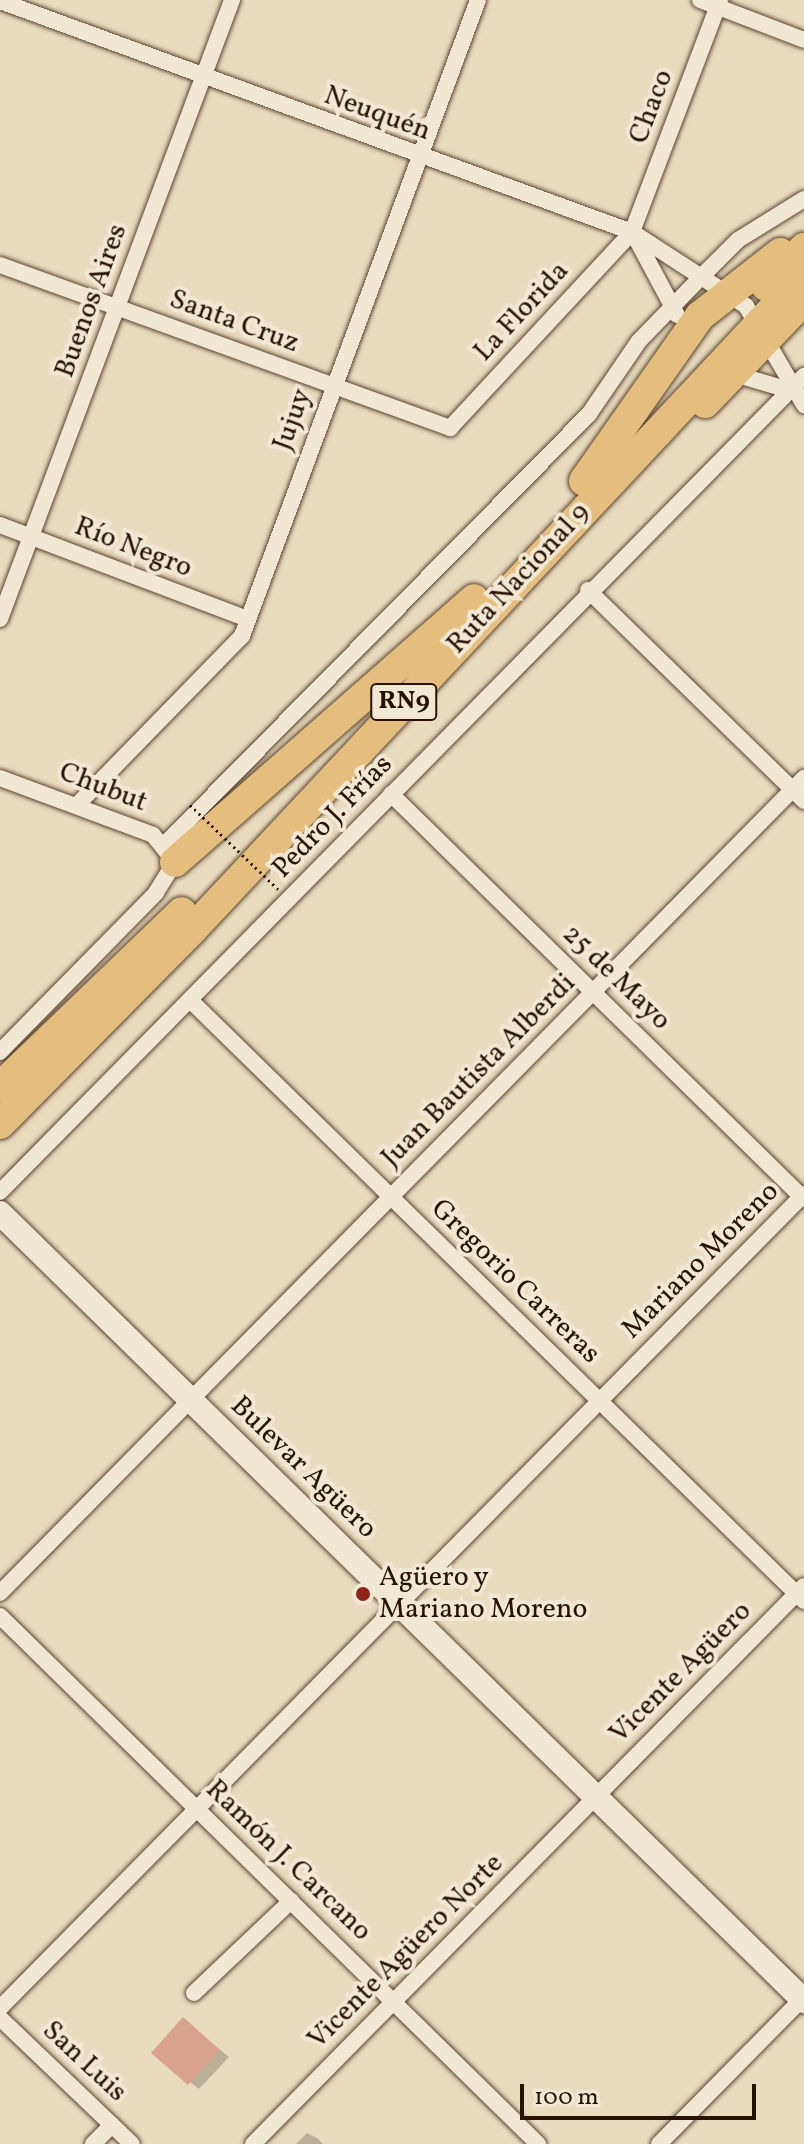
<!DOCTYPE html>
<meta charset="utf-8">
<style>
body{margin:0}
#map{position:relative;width:804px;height:2144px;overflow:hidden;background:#e9dbbd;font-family:Vollkorn,serif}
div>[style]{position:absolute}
.shadow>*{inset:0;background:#0003}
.building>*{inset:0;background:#d8a28d}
.roads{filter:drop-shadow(0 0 2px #5a4431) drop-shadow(0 0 2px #5a4431)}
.street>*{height:16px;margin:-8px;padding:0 8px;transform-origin:8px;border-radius:8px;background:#f1e8d4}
.secondary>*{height:24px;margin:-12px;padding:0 12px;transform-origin:12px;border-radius:12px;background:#f1e8d4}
.highway>*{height:30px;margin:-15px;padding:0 15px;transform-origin:15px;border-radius:15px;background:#e4be7e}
.path-bridge>*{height:3px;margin-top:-1.5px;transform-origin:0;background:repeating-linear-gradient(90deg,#2a1202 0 2px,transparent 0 6px)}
.dots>*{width:22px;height:22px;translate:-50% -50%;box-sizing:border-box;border:4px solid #f1e8d4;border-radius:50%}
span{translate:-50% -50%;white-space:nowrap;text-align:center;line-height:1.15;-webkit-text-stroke:8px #f1e8d4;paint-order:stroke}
.shield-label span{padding:2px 6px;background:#f1e8d4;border:2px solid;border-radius:6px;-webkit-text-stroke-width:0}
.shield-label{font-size:26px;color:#2a1202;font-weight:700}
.street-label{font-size:28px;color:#2a1202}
.poi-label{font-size:28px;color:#2a1202}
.left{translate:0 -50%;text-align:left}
.scale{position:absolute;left:520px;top:2084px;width:236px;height:36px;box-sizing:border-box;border:4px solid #2a1202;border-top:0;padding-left:10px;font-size:24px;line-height:28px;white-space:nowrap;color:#2a1202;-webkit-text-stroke:6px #f1e8d4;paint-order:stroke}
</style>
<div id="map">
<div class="shadow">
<i style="clip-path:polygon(183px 2020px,229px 2057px,199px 2089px,154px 2053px)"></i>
<i style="clip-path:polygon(307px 2133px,317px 2138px,323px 2144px,296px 2144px)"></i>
</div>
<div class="building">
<i style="clip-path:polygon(183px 2017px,220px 2050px,188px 2085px,151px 2053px)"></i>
</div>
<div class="roads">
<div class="street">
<i style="left:700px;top:0;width:111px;rotate:21deg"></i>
<i style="left:0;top:1px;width:673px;rotate:20.08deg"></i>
<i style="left:632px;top:232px;width:136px;rotate:33deg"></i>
<i style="left:746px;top:306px;width:115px;rotate:59.6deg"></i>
<i style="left:633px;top:233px;width:93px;rotate:61.8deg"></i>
<i style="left:0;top:265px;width:479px;rotate:19.9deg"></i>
<i style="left:450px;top:428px;width:267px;rotate:-47.1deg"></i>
<i style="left:632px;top:232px;width:248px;rotate:-69.2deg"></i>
<i style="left:738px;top:375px;width:53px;rotate:16.4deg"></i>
<i style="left:0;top:525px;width:265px;rotate:20.8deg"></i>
<i style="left:588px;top:590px;width:302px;rotate:44.3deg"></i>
<i style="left:0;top:619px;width:661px;rotate:-69.45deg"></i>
<i style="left:0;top:778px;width:163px;rotate:20.4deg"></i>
<i style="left:153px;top:835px;width:35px;rotate:51deg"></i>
<i style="left:175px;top:862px;width:36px;rotate:122deg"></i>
<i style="left:156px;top:893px;width:223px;rotate:134.5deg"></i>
<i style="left:391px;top:794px;width:578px;rotate:44.44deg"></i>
<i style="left:77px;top:805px;width:236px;rotate:-45.7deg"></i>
<i style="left:242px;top:636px;width:678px;rotate:-69.64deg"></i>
<i style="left:166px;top:843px;width:602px;rotate:-45.4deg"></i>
<i style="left:589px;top:414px;width:88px;rotate:-55.6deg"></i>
<i style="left:639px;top:341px;width:93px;rotate:-45.9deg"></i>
<i style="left:704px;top:274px;width:48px;rotate:-45deg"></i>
<i style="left:738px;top:240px;width:78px;rotate:-31.8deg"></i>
<i style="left:190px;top:1000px;width:859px;rotate:44.39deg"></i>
<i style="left:0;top:1192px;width:1146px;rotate:-45.42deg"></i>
<i style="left:0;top:1593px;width:1145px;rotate:-45.39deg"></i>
<i style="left:0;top:1616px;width:754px;rotate:44.46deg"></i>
<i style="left:194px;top:1993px;width:134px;rotate:-43.5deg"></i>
<i style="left:0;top:2008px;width:1144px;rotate:-45.35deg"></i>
<i style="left:0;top:2018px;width:182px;rotate:43.7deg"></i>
<i style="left:93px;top:2144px;width:27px;rotate:-45deg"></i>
<i style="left:253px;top:2144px;width:784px;rotate:-45.36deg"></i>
<i style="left:659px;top:2144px;width:206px;rotate:-45.4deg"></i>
</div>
<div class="secondary">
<i style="left:0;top:1213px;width:1126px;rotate:44.42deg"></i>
</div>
<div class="highway">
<i style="left:766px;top:286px;width:54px;rotate:-45deg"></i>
<i style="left:705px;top:403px;width:143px;rotate:-46.1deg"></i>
<i style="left:584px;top:481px;width:202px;rotate:-54.9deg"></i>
<i style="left:700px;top:316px;width:102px;rotate:-38.2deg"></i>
<i style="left:175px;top:862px;width:398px;rotate:-41.3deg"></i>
<i style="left:0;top:1087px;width:252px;rotate:-43.9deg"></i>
<i style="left:0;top:1124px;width:272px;rotate:-45.3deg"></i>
<i style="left:191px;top:931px;width:897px;rotate:-46.9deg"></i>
</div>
</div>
<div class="path-bridge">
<i style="left:190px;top:805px;width:122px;rotate:43.7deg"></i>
</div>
<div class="dots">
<i style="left:363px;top:1594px;background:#8f2418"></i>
</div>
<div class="shield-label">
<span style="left:404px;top:702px">RN9</span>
</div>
<div class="street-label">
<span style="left:652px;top:107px;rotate:-69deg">Chaco</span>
<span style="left:377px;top:114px;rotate:20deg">Neuquén</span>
<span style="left:92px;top:301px;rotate:-70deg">Buenos Aires</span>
<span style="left:522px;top:312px;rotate:-47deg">La Florida</span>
<span style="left:234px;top:322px;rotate:20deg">Santa Cruz</span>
<span style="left:293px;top:420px;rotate:-70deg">Jujuy</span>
<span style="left:133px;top:548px;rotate:21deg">Río Negro</span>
<span style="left:519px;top:579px;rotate:-47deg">Ruta Nacional 9</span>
<span style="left:103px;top:788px;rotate:21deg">Chubut</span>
<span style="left:333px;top:817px;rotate:-46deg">Pedro J. Frías</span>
<span style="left:616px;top:978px;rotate:44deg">25 de Mayo</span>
<span style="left:479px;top:1071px;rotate:-45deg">Juan Bautista Alberdi</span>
<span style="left:701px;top:1261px;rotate:-45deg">Mariano Moreno</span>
<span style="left:515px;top:1282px;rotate:44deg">Gregorio Carreras</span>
<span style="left:303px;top:1468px;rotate:44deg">Bulevar Agüero</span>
<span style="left:681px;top:1673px;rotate:-45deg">Vicente Agüero</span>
<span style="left:288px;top:1861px;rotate:44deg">Ramón J. Carcano</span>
<span style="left:406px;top:1952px;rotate:-45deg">Vicente Agüero Norte</span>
<span style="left:84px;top:2062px;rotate:43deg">San Luis</span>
</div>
<div class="poi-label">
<span class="left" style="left:379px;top:1594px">Agüero y<br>Mariano Moreno</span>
</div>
<div class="scale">100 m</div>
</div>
